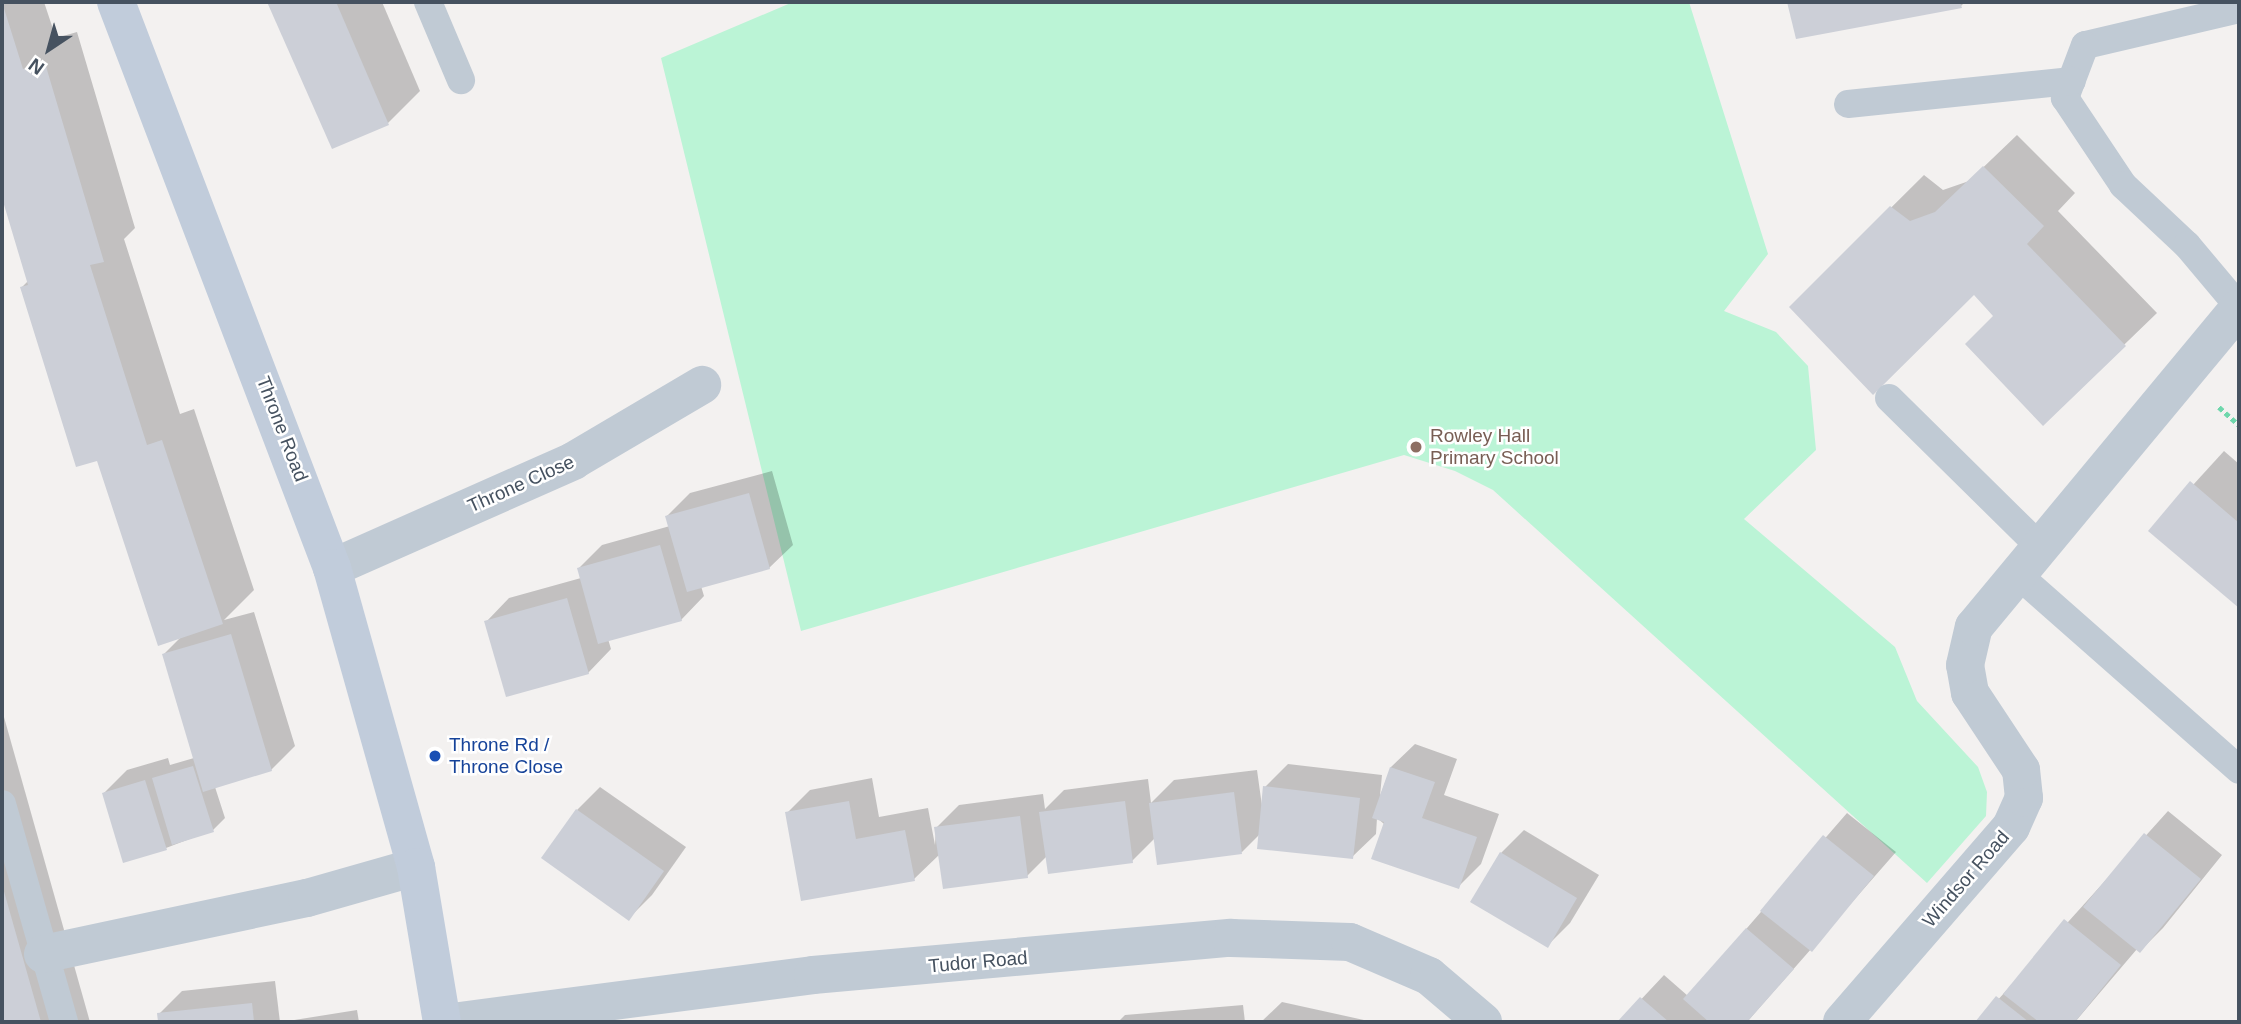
<!DOCTYPE html>
<style>
body{margin:0}
#map{position:relative;width:2241px;height:1024px;overflow:hidden;background:#f3f1f0;font-family:Arial,sans-serif}
div>[style]{position:absolute}
.green>*{inset:0;background:#bbf4d6}
.shadow>*{inset:0;background:#0003}
.building>*{inset:0;background:#cccfd7}
.path>*{height:4.5px;margin-top:-2.25px;transform-origin:0;background:repeating-linear-gradient(90deg,#6fd7ac 0 5px,transparent 0 8.5px)}
.lane>*{height:28px;margin:-14px;padding:0 14px;transform-origin:14px;border-radius:14px;background:#c0cad4}
.street>*{height:38px;margin:-19px;padding:0 19px;transform-origin:19px;border-radius:19px;background:#c0cad4}
.secondary>*{height:38px;margin:-19px;padding:0 19px;transform-origin:19px;border-radius:19px;background:#c1ccdb}
.dots>*{width:19px;height:19px;translate:-50% -50%;box-sizing:border-box;border:4px solid #fff;border-radius:50%}
span{translate:-50% -50%;white-space:nowrap;text-align:center;line-height:1.15;-webkit-text-stroke:5px #fff;paint-order:stroke}
.street-label{font-size:19px;color:#465260}
.education-label{font-size:19px;color:#785e54}
.left{translate:0 -50%;text-align:left}
.transit-label{font-size:19px;color:#164399}
.frame{position:absolute;inset:0;border:4px solid #465260;pointer-events:none}
.north{position:absolute;left:14px;top:14px;width:70px;height:70px;-webkit-text-stroke:5px #fff;paint-order:stroke;rotate:216deg;font-size:19px;font-weight:700;line-height:28px;text-align:center;color:#465260}
.north::after{content:'';display:block;margin:auto;width:24px;height:32px;background:#465260;clip-path:polygon(50% 0,100% 100%,50% 72%,0 100%)}
</style>
<div id="map">
<div class="green">
<i style="clip-path:polygon(793px 2px,1689px 2px,1768px 254px,1724px 311px,1776px 332px,1808px 366px,1816px 450px,1744px 519px,1895px 647px,1917px 701px,1978px 767px,1987px 792px,1986px 816px,1927px 883px,1493px 490px,1455px 471px,1404px 455px,801px 631px,661px 58px)"></i>
</div>
<div class="shadow">
<i style="clip-path:polygon(2px 2px,44px 2px,56px 38px,77px 32px,135px 228px,124px 239px,180px 414px,194px 409px,254px 590px,224px 620px,254px 612px,295px 746px,271px 770px,215px 787px,225px 818px,213px 830px,166px 848px,104px 793px,127px 770px,168px 758px,170px 765px,194px 758px,164px 654px,182px 636px,22px 287px,28px 281px,2px 192px)"></i>
<i style="clip-path:polygon(268px 2px,382px 2px,420px 91px,388px 123px,333px 147px)"></i>
<i style="clip-path:polygon(1789px 2px,1965px 2px,1961px 6px,1797px 37px)"></i>
<i style="clip-path:polygon(2017px 135px,2075px 193px,2058px 211px,2157px 313px,2043px 423px,1995px 316px,1974px 293px,1791px 307px,1924px 175px,1943px 190px,1969px 181px)"></i>
<i style="clip-path:polygon(2224px 451px,2239px 464px,2239px 606px,2151px 531px)"></i>
<i style="clip-path:polygon(772px 471px,793px 545px,769px 568px,701px 586px,704px 596px,681px 620px,608px 639px,611px 649px,588px 673px,486px 622px,509px 598px,581px 578px,579px 568px,602px 545px,670px 526px,667px 516px,690px 493px)"></i>
<i style="clip-path:polygon(2px 710px,90px 1022px,2px 1022px)"></i>
<i style="clip-path:polygon(1415px 744px,1457px 759px,1444px 795px,1499px 814px,1481px 864px,1458px 887px,1377px 818px,1376px 834px,1352px 857px,1260px 834px,1242px 852px,1155px 838px,1132px 861px,1047px 856px,1027px 876px,940px 854px,914px 879px,787px 813px,810px 790px,872px 778px,879px 817px,928px 808px,935px 845px,936px 828px,959px 805px,1043px 794px,1045px 809px,1064px 790px,1148px 779px,1151px 803px,1174px 780px,1257px 770px,1262px 806px,1265px 787px,1288px 764px,1382px 775px,1380px 796px,1391px 767px)"></i>
<i style="clip-path:polygon(600px 787px,686px 847px,652px 895px,629px 918px,577px 810px)"></i>
<i style="clip-path:polygon(2168px 811px,2222px 855px,2163px 928px,2140px 951px,2137px 949px,2075px 1022px,1978px 1022px)"></i>
<i style="clip-path:polygon(1847px 813px,1896px 852px,1747px 1022px,1620px 1022px,1664px 975px,1688px 996px)"></i>
<i style="clip-path:polygon(1524px 830px,1599px 875px,1570px 923px,1547px 946px,1501px 853px)"></i>
<i style="clip-path:polygon(275px 981px,280px 1022px,160px 1022px,159px 1014px,182px 991px)"></i>
<i style="clip-path:polygon(1282px 1002px,1373px 1022px,1261px 1022px)"></i>
<i style="clip-path:polygon(1243px 1005px,1245px 1022px,1118px 1022px,1125px 1015px)"></i>
<i style="clip-path:polygon(357px 1010px,359px 1022px,286px 1022px,288px 1021px)"></i>
</div>
<div class="building">
<i style="clip-path:polygon(2px 2px,23px 69px,45px 63px,104px 262px,90px 265px,147px 445px,162px 440px,223px 624px,158px 646px,97px 461px,76px 467px,20px 287px,28px 285px,2px 198px)"></i>
<i style="clip-path:polygon(267px 2px,336px 2px,389px 125px,332px 149px)"></i>
<i style="clip-path:polygon(1787px 2px,1960px 2px,1962px 8px,1796px 39px)"></i>
<i style="clip-path:polygon(1983px 166px,2044px 226px,2027px 244px,2126px 346px,2043px 426px,1965px 344px,1993px 316px,1974px 295px,1873px 395px,1789px 307px,1890px 206px,1910px 221px,1935px 212px)"></i>
<i style="clip-path:polygon(2190px 481px,2239px 523px,2239px 608px,2148px 531px)"></i>
<i style="clip-path:polygon(749px 493px,770px 569px,687px 592px,665px 516px)"></i>
<i style="clip-path:polygon(660px 545px,682px 621px,598px 644px,577px 568px)"></i>
<i style="clip-path:polygon(567px 598px,589px 674px,506px 697px,484px 621px)"></i>
<i style="clip-path:polygon(231px 634px,272px 771px,203px 792px,162px 654px)"></i>
<i style="clip-path:polygon(193px 766px,214px 832px,172px 845px,152px 778px)"></i>
<i style="clip-path:polygon(1390px 767px,1435px 782px,1422px 818px,1477px 837px,1459px 889px,1371px 859px,1384px 822px,1372px 818px)"></i>
<i style="clip-path:polygon(145px 780px,167px 850px,123px 863px,102px 793px)"></i>
<i style="clip-path:polygon(1263px 786px,1360px 798px,1353px 859px,1257px 849px)"></i>
<i style="clip-path:polygon(1234px 792px,1242px 854px,1157px 865px,1149px 803px)"></i>
<i style="clip-path:polygon(849px 801px,856px 839px,905px 830px,915px 881px,801px 901px,785px 812px)"></i>
<i style="clip-path:polygon(1125px 801px,1133px 863px,1048px 874px,1039px 812px)"></i>
<i style="clip-path:polygon(576px 809px,664px 871px,629px 921px,541px 858px)"></i>
<i style="clip-path:polygon(1020px 816px,1028px 878px,943px 889px,934px 827px)"></i>
<i style="clip-path:polygon(2144px 833px,2201px 879px,2140px 953px,2083px 907px)"></i>
<i style="clip-path:polygon(1823px 835px,1874px 876px,1812px 952px,1760px 911px)"></i>
<i style="clip-path:polygon(1500px 852px,1577px 898px,1548px 948px,1470px 902px)"></i>
<i style="clip-path:polygon(2px 888px,3px 888px,41px 1022px,2px 1022px)"></i>
<i style="clip-path:polygon(2064px 919px,2121px 965px,2075px 1022px,2039px 1022px,2003px 994px)"></i>
<i style="clip-path:polygon(1746px 928px,1794px 969px,1747px 1022px,1709px 1022px,1683px 999px)"></i>
<i style="clip-path:polygon(1996px 996px,2029px 1022px,1975px 1022px)"></i>
<i style="clip-path:polygon(1640px 997px,1669px 1022px,1617px 1022px)"></i>
<i style="clip-path:polygon(252px 1003px,254px 1022px,158px 1022px,157px 1013px)"></i>
</div>
<div class="path">
<i style="left:2219px;top:407px;width:27px;rotate:42deg"></i>
</div>
<div class="lane">
<i style="left:428px;top:2px;width:85px;rotate:67.1deg"></i>
<i style="left:2239px;top:9px;width:158px;rotate:166.8deg"></i>
<i style="left:2085px;top:45px;width:57px;rotate:110.7deg"></i>
<i style="left:2065px;top:98px;width:105px;rotate:56.3deg"></i>
<i style="left:2123px;top:185px;width:88px;rotate:43.2deg"></i>
<i style="left:2187px;top:245px;width:81px;rotate:50deg"></i>
<i style="left:1848px;top:104px;width:225px;rotate:-5.9deg"></i>
<i style="left:1889px;top:398px;width:209px;rotate:44.6deg"></i>
<i style="left:2017px;top:574px;width:296px;rotate:41.4deg"></i>
<i style="left:2px;top:804px;width:227px;rotate:74.1deg"></i>
</div>
<div class="street">
<i style="left:332px;top:568px;width:264px;rotate:-23.9deg"></i>
<i style="left:573px;top:461px;width:150px;rotate:-30.5deg"></i>
<i style="left:43px;top:954px;width:270px;rotate:-12deg"></i>
<i style="left:307px;top:898px;width:113px;rotate:-15.9deg"></i>
<i style="left:452px;top:1022px;width:364px;rotate:-7.4deg"></i>
<i style="left:813px;top:975px;width:420px;rotate:-5.1deg"></i>
<i style="left:1231px;top:938px;width:119px;rotate:1.9deg"></i>
<i style="left:1350px;top:942px;width:86px;rotate:23.3deg"></i>
<i style="left:1429px;top:976px;width:71px;rotate:40.4deg"></i>
<i style="left:1842px;top:1022px;width:258px;rotate:-49.1deg"></i>
<i style="left:2011px;top:827px;width:32px;rotate:-66deg"></i>
<i style="left:2024px;top:798px;width:28px;rotate:-96deg"></i>
<i style="left:2021px;top:770px;width:92px;rotate:-123.5deg"></i>
<i style="left:1970px;top:693px;width:28px;rotate:-100deg"></i>
<i style="left:1965px;top:665px;width:39px;rotate:-77deg"></i>
<i style="left:1974px;top:627px;width:415px;rotate:-50.3deg"></i>
</div>
<div class="secondary">
<i style="left:116px;top:2px;width:606px;rotate:69.11deg"></i>
<i style="left:332px;top:568px;width:311px;rotate:74.3deg"></i>
<i style="left:416px;top:867px;width:157px;rotate:80.5deg"></i>
</div>
<div class="dots">
<i style="left:1416px;top:447px;background:#8d6e63"></i>
<i style="left:435px;top:756px;background:#1a4fb4"></i>
</div>
<div class="street-label">
<span style="left:282px;top:429px;rotate:69deg">Throne Road</span>
<span style="left:521px;top:484px;rotate:-24deg">Throne Close</span>
<span style="left:1966px;top:879px;rotate:-49deg">Windsor Road</span>
<span style="left:978px;top:962px;rotate:-5deg">Tudor Road</span>
</div>
<div class="education-label">
<span class="left" style="left:1430px;top:447px">Rowley Hall<br>Primary School</span>
</div>
<div class="transit-label">
<span class="left" style="left:449px;top:756px">Throne Rd /<br>Throne Close</span>
</div>
<div class="frame"></div>
<div class="north">N</div>
</div>
